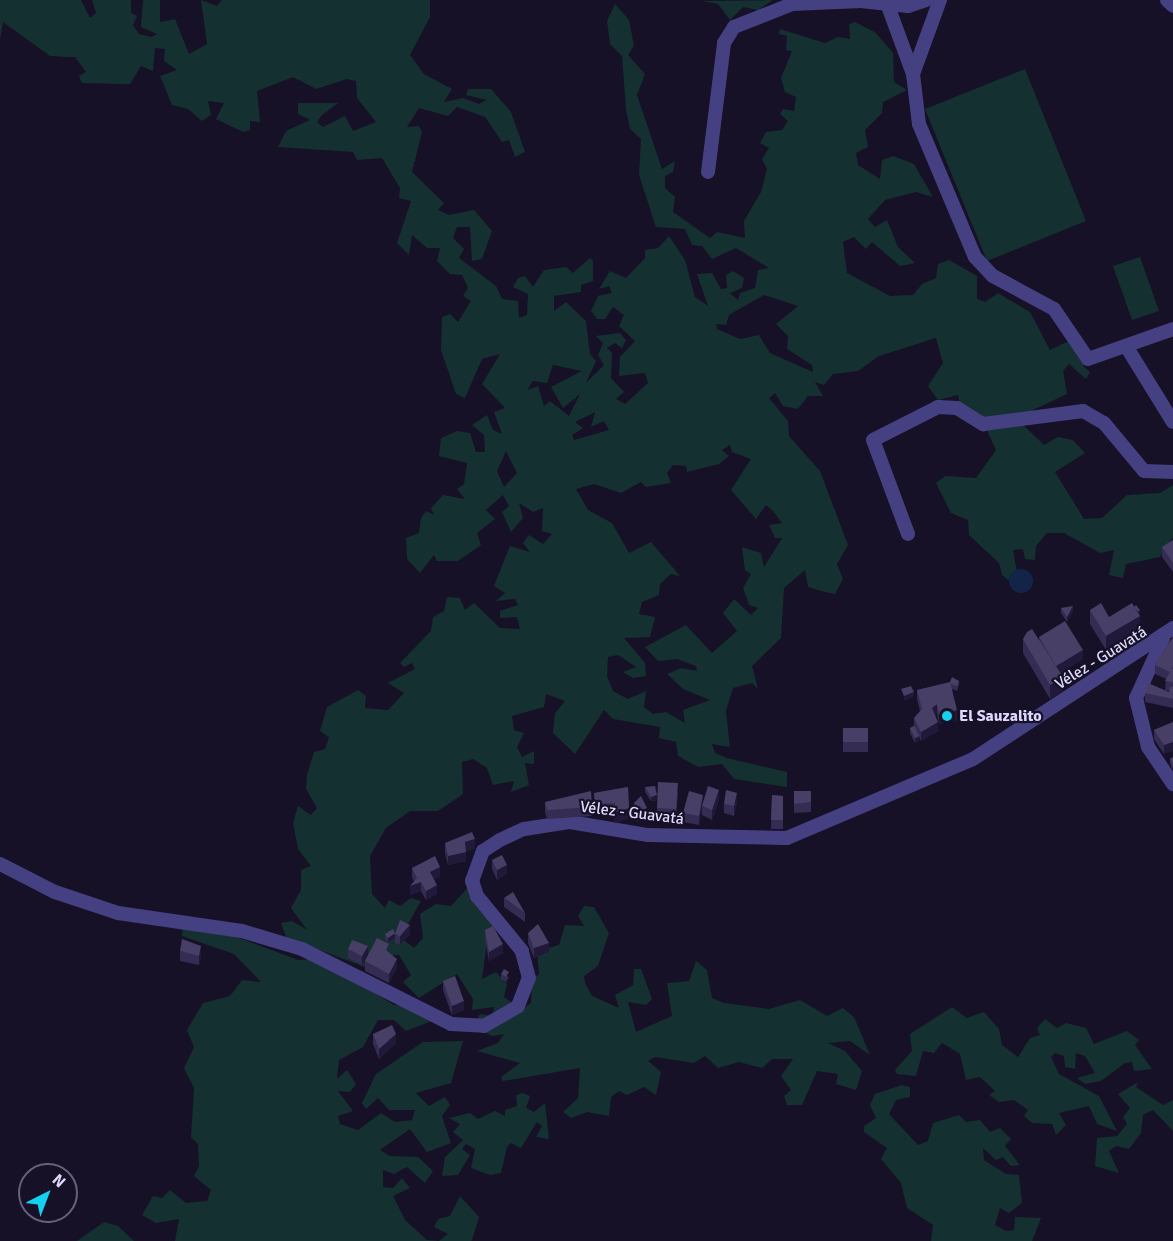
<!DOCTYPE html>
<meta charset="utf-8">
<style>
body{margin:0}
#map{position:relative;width:1173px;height:1241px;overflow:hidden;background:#161126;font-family:Signika,sans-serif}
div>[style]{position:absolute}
.green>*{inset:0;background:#153030}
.water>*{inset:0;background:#122549}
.round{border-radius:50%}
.minor>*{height:14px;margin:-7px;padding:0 7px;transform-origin:7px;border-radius:7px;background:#454082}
.wall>*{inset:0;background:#352c53}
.shaded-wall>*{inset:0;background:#211939}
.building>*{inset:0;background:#473f65}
.dots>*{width:16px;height:16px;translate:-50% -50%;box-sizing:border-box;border:3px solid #161126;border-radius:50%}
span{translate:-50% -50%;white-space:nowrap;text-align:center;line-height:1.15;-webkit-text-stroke:4.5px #161126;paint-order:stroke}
.street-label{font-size:16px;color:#ded9fc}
.poi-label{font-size:16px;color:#ded9fc;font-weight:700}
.left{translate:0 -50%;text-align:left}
.north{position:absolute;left:18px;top:1163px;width:60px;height:60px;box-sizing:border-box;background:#161126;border:2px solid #66617c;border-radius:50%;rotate:42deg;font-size:16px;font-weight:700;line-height:24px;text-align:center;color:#ded9fc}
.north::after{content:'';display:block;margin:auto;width:21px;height:27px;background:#13d1ef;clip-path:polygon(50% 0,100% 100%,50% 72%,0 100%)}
</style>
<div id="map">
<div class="green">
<i style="clip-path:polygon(evenodd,0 0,81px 0,90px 18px,96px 13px,92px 0,131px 0,131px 13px,137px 16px,133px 25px,139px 34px,152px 37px,157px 34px,141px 27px,143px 0,160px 0,160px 22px,175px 19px,189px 54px,207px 44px,201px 0,217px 6px,222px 0,430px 0,430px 17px,410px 55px,424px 74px,452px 89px,444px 102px,463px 98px,479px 104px,487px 100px,466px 95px,468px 89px,491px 89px,511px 112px,525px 152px,515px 157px,509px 140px,502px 142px,485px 117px,457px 107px,448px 116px,419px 108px,407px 127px,419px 126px,422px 132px,412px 172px,444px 203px,438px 210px,449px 215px,474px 210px,492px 231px,482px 259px,472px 261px,470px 227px,457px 227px,453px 238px,464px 249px,459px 258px,496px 286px,502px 299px,518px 301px,519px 318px,527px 315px,528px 294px,513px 287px,518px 278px,525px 276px,533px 287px,544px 270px,566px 267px,573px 273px,590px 258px,593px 261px,593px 281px,581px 285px,581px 292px,554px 296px,554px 311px,566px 302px,586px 321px,590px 354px,596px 361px,586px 383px,604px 365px,598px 355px,603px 343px,596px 336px,620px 333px,626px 340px,622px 348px,615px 343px,607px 348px,612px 353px,611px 378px,624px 392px,616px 399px,625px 404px,648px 383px,645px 373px,619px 376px,620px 357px,635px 341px,619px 326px,624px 315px,613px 307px,605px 319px,597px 319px,591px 311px,598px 296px,612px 293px,609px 286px,599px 289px,610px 271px,626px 278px,645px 258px,645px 250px,658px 248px,669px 236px,685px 260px,695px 297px,708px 306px,697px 274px,712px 273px,721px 289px,727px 288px,726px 275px,733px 271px,744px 278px,742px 288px,730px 293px,738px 300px,740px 293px,755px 288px,758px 270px,769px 268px,736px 248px,712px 259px,702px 246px,692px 245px,685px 229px,656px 227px,639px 175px,641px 139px,630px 129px,626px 110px,622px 56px,610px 44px,607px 21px,615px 4px,629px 20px,634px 45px,628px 55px,645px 74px,637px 95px,662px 169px,675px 161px,673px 172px,665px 176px,665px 188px,675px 197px,673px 212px,710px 238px,717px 232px,745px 238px,744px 221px,761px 192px,767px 169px,762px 159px,769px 148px,760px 143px,766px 132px,782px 130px,788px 121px,780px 114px,783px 109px,794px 111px,796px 97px,785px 92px,781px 78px,792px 51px,786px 50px,787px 36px,779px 34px,780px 29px,825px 43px,838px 37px,850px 39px,849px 24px,855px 22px,876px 33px,893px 53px,894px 82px,907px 90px,883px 102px,882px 113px,865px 130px,868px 147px,856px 153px,858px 165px,880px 179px,882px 160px,893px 156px,914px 164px,933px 197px,916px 192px,885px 200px,868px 219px,875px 227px,887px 220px,898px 247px,915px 263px,900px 266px,872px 242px,866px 249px,854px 237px,843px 242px,847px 273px,890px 296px,913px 295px,922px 284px,936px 278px,938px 264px,949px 260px,977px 276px,977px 299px,985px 302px,998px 293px,1030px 312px,1050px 350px,1069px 341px,1091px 356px,1083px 366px,1090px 372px,1086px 379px,1069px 364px,1063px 371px,1067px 394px,1016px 418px,1044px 445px,1058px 437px,1073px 440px,1085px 453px,1055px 472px,1084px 519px,1102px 518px,1127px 495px,1160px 493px,1173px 485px,1173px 537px,1160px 557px,1126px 564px,1123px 578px,1109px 575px,1114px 550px,1100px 553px,1064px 533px,1047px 533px,1036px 546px,1035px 560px,1025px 559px,1023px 549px,1013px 550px,1017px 572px,1008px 580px,1002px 575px,999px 563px,969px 535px,968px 520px,951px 513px,936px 483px,945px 476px,976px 478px,996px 450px,979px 413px,971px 418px,961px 410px,958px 395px,938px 400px,928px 386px,943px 363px,936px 338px,879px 356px,858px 371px,833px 374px,824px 385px,815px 382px,823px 396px,808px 396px,798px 409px,783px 406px,775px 393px,769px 398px,788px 421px,789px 436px,820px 471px,848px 545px,837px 564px,843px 579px,835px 594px,825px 592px,808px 587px,805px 570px,784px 588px,781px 638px,752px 666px,758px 689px,752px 683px,733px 688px,726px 711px,730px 747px,712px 744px,715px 753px,727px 758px,787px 772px,787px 787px,734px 779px,722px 764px,698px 767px,678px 756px,676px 742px,659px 738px,660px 727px,613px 719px,604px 710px,575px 754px,553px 733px,555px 713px,565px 701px,546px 694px,544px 707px,512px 716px,514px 730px,524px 733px,517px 747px,522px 757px,534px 751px,534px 764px,525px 763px,529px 785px,511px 792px,514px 781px,493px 785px,487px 768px,473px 759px,462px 762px,463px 794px,438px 811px,410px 811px,386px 828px,370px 856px,372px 894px,385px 908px,389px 900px,400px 906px,411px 898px,421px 901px,407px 926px,396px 934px,414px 948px,423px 938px,420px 914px,436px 904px,451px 906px,473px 882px,499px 926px,486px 949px,482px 979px,496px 972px,507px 984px,504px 997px,514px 1004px,514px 1016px,531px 1003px,532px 980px,539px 974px,537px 951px,559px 945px,565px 925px,584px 926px,578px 916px,584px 906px,594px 907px,609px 933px,598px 966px,584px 976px,585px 983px,592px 996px,619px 1008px,615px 995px,633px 985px,634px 969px,641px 969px,652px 999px,646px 1005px,628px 1002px,636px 1032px,672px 1016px,667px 983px,689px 981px,696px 961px,707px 970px,712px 998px,724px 1003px,769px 1009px,800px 1000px,827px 1016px,843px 1008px,854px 1017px,870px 1055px,850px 1041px,828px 1043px,845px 1051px,862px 1071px,856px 1090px,836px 1084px,838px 1074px,817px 1071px,802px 1105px,787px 1105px,784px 1096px,791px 1090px,781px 1076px,793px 1059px,772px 1059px,762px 1068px,739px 1062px,718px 1068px,705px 1056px,694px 1063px,655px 1057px,648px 1061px,661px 1072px,656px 1095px,644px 1087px,627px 1095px,619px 1091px,611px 1097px,609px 1116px,587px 1112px,571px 1118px,563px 1112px,578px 1098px,580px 1068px,503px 1081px,501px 1077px,520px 1063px,477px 1051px,498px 1043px,504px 1034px,492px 1036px,473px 1027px,480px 1014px,493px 1016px,494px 1007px,472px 1010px,473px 999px,457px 974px,419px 998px,403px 982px,411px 975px,399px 955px,364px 955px,375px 971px,286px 937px,281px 923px,292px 921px,307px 930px,291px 908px,301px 890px,301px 870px,311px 866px,298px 849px,293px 823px,298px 806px,311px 815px,317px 808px,306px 789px,307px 775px,314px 752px,325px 749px,329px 737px,320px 731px,327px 707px,358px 690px,366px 696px,365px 708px,388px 710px,404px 693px,388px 683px,415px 669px,412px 663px,404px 667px,400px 663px,431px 631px,433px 617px,444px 611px,447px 597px,460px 598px,465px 610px,474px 603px,500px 628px,520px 629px,517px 617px,500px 618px,500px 611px,518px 605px,515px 599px,496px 601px,505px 593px,494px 586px,510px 546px,530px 552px,523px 543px,529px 535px,543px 544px,552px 534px,542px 531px,543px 508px,533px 512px,519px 503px,523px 518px,511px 532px,502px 512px,509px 506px,503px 495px,486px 510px,495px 519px,477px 533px,481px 545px,458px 561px,437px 561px,434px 555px,420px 573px,407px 559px,406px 538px,419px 533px,421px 518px,426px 511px,434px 515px,431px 508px,443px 495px,465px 499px,457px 489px,464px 484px,467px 463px,439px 456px,441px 438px,457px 431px,470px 433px,476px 452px,485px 452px,484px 435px,472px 425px,487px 415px,493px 430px,502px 434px,494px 412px,505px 408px,482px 384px,500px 354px,482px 359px,465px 398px,456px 394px,441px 350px,442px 317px,450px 314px,458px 322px,471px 301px,463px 296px,468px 288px,462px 275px,450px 274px,437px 261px,440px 248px,427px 248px,412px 235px,409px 255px,397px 243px,411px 201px,399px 198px,400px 188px,382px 158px,357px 160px,353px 152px,278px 147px,286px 131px,310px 120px,298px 114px,298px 103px,338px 103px,322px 115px,317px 122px,323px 127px,345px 116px,353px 131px,376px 122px,357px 98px,356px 81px,347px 79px,316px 89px,293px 77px,257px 91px,260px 122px,250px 121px,250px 130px,243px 132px,216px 119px,224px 103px,208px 101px,211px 115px,202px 121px,188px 109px,172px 105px,160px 76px,177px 70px,164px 61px,165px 49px,155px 48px,153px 71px,141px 66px,130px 84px,82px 83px,79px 76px,86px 72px,75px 57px,50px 56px,3px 22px,0 40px,0 0,764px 295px,798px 306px,776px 324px,788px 336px,787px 349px,812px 365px,813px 372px,770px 353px,759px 335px,740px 339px,717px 329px,716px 324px,726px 325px,729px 315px,764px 295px,0 0,553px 365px,582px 371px,551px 387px,563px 408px,580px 394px,569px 416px,550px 401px,544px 406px,538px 386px,527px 390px,533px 381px,547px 383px,553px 365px,0 0,595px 412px,591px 427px,604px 421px,609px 430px,574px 440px,572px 435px,583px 428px,575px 422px,595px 412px,0 0,730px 445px,732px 452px,751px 459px,731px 490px,756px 519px,766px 505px,773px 511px,782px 523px,769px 525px,775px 538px,782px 538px,764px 567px,761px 553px,742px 547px,745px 570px,751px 574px,743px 588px,749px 605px,758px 608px,751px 615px,734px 599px,723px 613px,737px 631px,712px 653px,686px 625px,645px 647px,658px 661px,677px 659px,696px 666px,697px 671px,681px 668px,667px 674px,683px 689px,710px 700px,683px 710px,685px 723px,666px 712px,653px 714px,644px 707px,646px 691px,628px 699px,613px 691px,607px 676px,608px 657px,618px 655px,636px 667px,623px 672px,633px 678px,646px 676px,645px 663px,624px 638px,650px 637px,655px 617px,639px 614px,642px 602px,659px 595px,660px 584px,671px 574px,680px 576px,651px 542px,629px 553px,612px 523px,588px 510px,576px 489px,594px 484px,621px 493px,641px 482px,646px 487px,671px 483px,667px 473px,673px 465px,686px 466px,687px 472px,719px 464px,729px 456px,722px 450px,730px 445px,0 0,506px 451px,517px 473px,504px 487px,497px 471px,506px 451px)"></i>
<i style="clip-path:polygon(773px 0,758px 10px,743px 7px,730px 20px,718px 4px,702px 1px)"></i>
<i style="clip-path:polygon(1025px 69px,1086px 221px,987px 261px,925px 109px)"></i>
<i style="clip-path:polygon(1140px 257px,1159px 311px,1132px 320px,1113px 266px)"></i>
<i style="clip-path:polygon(184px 917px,298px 960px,318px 959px,394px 1005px,412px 1006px,434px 1020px,406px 1031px,394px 1020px,378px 1020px,363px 1047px,339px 1060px,337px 1079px,347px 1070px,356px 1084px,350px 1092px,338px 1091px,353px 1111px,338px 1116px,340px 1124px,358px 1130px,381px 1113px,395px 1122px,412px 1120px,415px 1110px,389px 1110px,378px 1098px,366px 1109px,362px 1103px,376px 1074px,423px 1042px,463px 1041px,451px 1083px,416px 1093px,429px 1106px,445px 1097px,450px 1105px,442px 1116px,451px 1143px,427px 1152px,410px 1129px,380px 1150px,390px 1156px,418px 1157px,433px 1171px,425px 1183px,407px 1167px,394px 1174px,383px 1170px,383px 1187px,393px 1188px,402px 1178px,410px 1188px,393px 1196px,405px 1220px,427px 1240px,439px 1241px,448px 1234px,434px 1227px,438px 1219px,450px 1216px,460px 1196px,479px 1217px,472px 1240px,471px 1241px,175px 1241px,179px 1219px,156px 1223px,142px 1215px,153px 1196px,162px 1198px,170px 1190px,186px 1203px,207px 1201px,211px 1190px,194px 1176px,199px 1166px,198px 1144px,191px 1137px,194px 1088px,184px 1068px,194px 1047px,187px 1030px,203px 1003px,230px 996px,242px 980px,261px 982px,234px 954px,182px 936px)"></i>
<i style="clip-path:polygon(952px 1007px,967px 1018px,984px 1012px,999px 1029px,1002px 1045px,1018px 1057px,1030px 1038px,1040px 1035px,1037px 1028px,1045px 1019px,1057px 1028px,1066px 1023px,1086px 1028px,1094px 1044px,1127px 1031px,1139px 1040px,1135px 1045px,1152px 1069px,1134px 1071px,1132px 1062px,1125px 1063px,1101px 1081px,1085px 1084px,1077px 1078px,1095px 1073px,1085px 1056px,1076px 1053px,1075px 1069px,1065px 1067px,1064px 1056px,1055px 1053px,1051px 1057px,1059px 1074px,1099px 1096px,1117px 1131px,1097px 1124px,1089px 1106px,1059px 1113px,1066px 1125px,1056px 1135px,1052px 1124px,1032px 1123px,1024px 1116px,1028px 1110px,1014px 1100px,999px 1102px,989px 1095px,995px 1091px,980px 1077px,966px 1080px,960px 1054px,942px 1043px,934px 1053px,923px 1051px,916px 1076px,897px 1074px,895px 1070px,912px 1051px,910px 1034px)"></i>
<i style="clip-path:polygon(1138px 1082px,1136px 1087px,1163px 1105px,1173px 1100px,1173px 1131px,1153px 1110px,1143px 1115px,1141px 1133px,1129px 1149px,1116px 1146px,1109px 1151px,1119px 1173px,1095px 1166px,1097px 1138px,1117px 1136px,1127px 1124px,1123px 1117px,1130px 1108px,1118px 1094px)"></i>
<i style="clip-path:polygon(902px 1085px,910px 1087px,910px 1097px,896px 1100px,889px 1114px,918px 1145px,928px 1141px,933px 1123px,959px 1115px,966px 1122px,980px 1120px,990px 1132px,1000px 1128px,1011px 1139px,1005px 1146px,1020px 1165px,1011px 1166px,1003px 1157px,996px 1160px,983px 1148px,984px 1160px,1006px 1174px,1019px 1175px,1022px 1203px,1009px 1213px,1000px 1208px,995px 1225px,1006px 1231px,1014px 1230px,1015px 1217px,1041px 1218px,1032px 1241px,931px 1241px,933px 1225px,907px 1208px,901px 1183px,881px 1159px,887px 1148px,864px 1132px,864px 1126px,876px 1118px,870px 1105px,875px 1094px)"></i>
<i style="clip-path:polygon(523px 1093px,530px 1096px,526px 1108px,534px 1112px,545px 1103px,549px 1139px,536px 1137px,542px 1126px,537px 1122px,521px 1148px,511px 1143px,507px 1147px,501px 1173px,490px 1175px,471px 1168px,475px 1149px,466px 1144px,462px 1149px,470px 1155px,458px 1175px,442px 1176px,445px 1157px,463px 1140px,453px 1132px,460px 1124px,449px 1118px,470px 1113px,478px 1119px,495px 1111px,505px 1116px,505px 1110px,517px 1106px,516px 1095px)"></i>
<i style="clip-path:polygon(104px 1222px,118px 1226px,134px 1241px,77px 1241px)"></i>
</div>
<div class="water">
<i class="round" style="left:1009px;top:569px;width:24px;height:24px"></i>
</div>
<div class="minor">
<i style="left:1167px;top:0;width:8px;rotate:45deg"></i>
<i style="left:888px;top:6px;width:72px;rotate:69.8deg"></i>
<i style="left:913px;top:74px;width:50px;rotate:83.2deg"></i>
<i style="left:919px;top:124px;width:144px;rotate:67.2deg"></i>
<i style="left:975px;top:257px;width:26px;rotate:47deg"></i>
<i style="left:993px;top:276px;width:69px;rotate:28.4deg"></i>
<i style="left:1054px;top:309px;width:60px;rotate:55.8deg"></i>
<i style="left:1088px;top:359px;width:90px;rotate:-19.4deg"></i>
<i style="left:913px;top:74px;width:79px;rotate:-70deg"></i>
<i style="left:708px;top:172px;width:130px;rotate:-82.9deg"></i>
<i style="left:724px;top:43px;width:19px;rotate:-58deg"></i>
<i style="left:734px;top:27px;width:62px;rotate:-21.6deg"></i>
<i style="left:792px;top:4px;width:69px;rotate:-2.5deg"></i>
<i style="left:861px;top:1px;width:47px;rotate:6.1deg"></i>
<i style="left:908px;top:6px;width:19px;rotate:-18deg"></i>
<i style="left:1126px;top:346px;width:89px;rotate:58.3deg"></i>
<i style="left:908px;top:534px;width:100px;rotate:-110.4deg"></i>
<i style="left:873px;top:440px;width:73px;rotate:-26.9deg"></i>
<i style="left:938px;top:407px;width:19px;rotate:3deg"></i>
<i style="left:957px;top:408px;width:31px;rotate:32deg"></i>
<i style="left:983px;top:424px;width:101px;rotate:-7.4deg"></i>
<i style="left:1083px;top:411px;width:24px;rotate:30deg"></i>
<i style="left:1104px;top:423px;width:62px;rotate:50.2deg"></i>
<i style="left:1144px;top:471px;width:29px;rotate:2deg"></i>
<i style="left:1163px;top:639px;width:65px;rotate:114.6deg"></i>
<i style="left:1136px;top:698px;width:50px;rotate:76.2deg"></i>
<i style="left:1148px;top:747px;width:45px;rotate:56deg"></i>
<i style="left:0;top:864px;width:62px;rotate:27deg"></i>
<i style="left:55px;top:892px;width:66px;rotate:18.4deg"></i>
<i style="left:118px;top:913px;width:125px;rotate:8.3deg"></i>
<i style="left:242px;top:931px;width:63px;rotate:16.7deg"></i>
<i style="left:302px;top:949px;width:167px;rotate:26.7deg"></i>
<i style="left:451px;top:1024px;width:33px;rotate:3deg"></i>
<i style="left:484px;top:1026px;width:39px;rotate:-30deg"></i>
<i style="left:518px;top:1006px;width:30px;rotate:-69deg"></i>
<i style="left:529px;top:978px;width:28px;rotate:-105deg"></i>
<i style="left:522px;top:951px;width:71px;rotate:-129.3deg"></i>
<i style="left:477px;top:896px;width:16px;rotate:-108deg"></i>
<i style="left:472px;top:881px;width:32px;rotate:-70deg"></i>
<i style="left:483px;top:851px;width:20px;rotate:-33deg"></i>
<i style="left:500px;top:840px;width:26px;rotate:-25deg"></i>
<i style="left:524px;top:829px;width:47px;rotate:-8.7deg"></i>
<i style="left:570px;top:822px;width:79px;rotate:9.5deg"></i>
<i style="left:648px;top:835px;width:139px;rotate:1.2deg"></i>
<i style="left:787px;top:838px;width:202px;rotate:-23deg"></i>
<i style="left:973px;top:759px;width:239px;rotate:-33.2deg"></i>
</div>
<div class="wall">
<i style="clip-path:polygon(1173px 540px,1173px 572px,1162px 557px,1162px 547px)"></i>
<i style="clip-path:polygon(1061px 608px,1073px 611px,1067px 622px,1061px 613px)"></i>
<i style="clip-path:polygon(1090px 610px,1109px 617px,1140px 615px,1140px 630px,1106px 650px,1090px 624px)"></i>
<i style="clip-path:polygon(1039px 637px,1083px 659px,1060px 673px,1063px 691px,1050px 699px,1023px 653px,1023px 639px,1039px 640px)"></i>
<i style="clip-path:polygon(1173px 637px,1173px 708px,1145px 702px,1145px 693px,1169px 692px,1169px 691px,1165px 690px,1166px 679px,1155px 674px,1155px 665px)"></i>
<i style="clip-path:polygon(959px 681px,959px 685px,957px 691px,952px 689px,957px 720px,939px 724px,937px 713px,935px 715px,938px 731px,921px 741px,919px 737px,919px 740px,915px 743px,910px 733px,910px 728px,914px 726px,914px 718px,920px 711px,917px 699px,917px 690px)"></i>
<i style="clip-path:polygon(1173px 722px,1164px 754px,1154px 739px,1154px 730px)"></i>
<i style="clip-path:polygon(843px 728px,868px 728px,868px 752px,843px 752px)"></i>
<i style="clip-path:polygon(1173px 757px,1173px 770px,1170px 764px,1170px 759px)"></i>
<i style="clip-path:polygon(628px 787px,629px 818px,614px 823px,614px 812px,595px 813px,594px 793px)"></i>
<i style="clip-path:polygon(645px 787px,657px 800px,651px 801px,645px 792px)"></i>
<i style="clip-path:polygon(794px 791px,811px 791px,811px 812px,794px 813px)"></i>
<i style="clip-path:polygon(678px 792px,676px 818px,657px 817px,657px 808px)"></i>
<i style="clip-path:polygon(772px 795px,783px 796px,783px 829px,771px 829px)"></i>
<i style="clip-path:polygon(719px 800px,712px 820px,702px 815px,702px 809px,699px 825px,683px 822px,683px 813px,703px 803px)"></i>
<i style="clip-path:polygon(545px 802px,592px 807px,592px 816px,547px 819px,545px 812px)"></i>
<i style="clip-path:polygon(634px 803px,647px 818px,637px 822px,634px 812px)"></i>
<i style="clip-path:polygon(737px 803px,734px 816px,724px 813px,724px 804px)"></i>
<i style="clip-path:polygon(445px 843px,475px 848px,466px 851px,466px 861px,448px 865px,445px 853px)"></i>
<i style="clip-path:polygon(492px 860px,507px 874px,497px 880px,492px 869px)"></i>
<i style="clip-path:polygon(412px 868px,440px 877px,434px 879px,437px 894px,426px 900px,421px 891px,410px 895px,414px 881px,412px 877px)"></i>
<i style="clip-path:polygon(504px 898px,525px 913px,525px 922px,504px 907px)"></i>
<i style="clip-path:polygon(485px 930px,503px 953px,489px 961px,485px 939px)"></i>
<i style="clip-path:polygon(395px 933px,410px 934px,400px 945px,395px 943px,395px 938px,388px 943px,385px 939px,385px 934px)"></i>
<i style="clip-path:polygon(528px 933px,549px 952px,534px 958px,528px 943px)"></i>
<i style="clip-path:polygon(348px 949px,368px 956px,389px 953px,397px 968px,389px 983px,365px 971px,365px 961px,367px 957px,362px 965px,348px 958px)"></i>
<i style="clip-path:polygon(180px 951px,201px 955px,199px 965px,180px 961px)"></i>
<i style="clip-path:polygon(501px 974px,509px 977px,506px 982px,501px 979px)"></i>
<i style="clip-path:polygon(443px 981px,464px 1010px,452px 1015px,443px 990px)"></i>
<i style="clip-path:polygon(373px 1034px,396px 1043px,379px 1059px,373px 1044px)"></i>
</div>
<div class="shaded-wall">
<i style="clip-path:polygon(1073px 606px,1073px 611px,1067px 622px,1067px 617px)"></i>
<i style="clip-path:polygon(1140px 610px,1140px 615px,1137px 617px,1140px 616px,1140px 630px,1106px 650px,1106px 636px)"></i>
<i style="clip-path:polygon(1083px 650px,1083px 659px,1056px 675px,1056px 666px)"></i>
<i style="clip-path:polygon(1063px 677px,1063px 691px,1050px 699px,1050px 685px)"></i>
<i style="clip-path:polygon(914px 692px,914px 697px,904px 701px,904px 696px)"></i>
<i style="clip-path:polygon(937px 704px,937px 713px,932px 718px,932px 708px)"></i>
<i style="clip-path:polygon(957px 710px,957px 720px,939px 724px,939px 715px)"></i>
<i style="clip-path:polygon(938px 722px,938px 731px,921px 741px,921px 732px)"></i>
<i style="clip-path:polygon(919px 736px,919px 740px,915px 743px,915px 738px)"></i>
<i style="clip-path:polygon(1173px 742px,1173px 751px,1164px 754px,1164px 745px)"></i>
<i style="clip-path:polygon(719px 790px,719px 800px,712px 820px,712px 810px)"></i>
<i style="clip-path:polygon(737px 793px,737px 803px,734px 816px,734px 806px)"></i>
<i style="clip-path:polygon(657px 795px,657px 800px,651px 801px,651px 797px)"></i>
<i style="clip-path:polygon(703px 795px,703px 804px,699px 825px,699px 816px)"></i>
<i style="clip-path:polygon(629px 808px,629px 818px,614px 823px,614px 813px)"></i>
<i style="clip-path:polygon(647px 808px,647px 818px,637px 822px,637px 813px)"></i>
<i style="clip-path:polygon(475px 839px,475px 848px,465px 851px,465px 842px)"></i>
<i style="clip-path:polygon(466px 852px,466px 861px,448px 865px,448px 856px)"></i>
<i style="clip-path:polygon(507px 865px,507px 874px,497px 880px,497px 870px)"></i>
<i style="clip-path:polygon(440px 867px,440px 877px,430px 881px,430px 872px)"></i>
<i style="clip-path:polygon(421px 882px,421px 891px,410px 895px,410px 886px)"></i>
<i style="clip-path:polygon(437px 885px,437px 894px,426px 900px,426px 891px)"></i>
<i style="clip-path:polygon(410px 925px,410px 934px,400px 945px,400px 936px)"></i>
<i style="clip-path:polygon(395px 934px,395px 938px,388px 943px,388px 938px)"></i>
<i style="clip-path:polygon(549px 943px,549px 952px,534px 958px,534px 948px)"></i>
<i style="clip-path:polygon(503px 944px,503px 953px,489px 961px,489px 952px)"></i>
<i style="clip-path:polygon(201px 946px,201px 955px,199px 965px,199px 956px)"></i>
<i style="clip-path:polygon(368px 946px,368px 956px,362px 965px,362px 956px)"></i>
<i style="clip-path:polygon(397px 959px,397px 968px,389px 983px,389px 974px)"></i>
<i style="clip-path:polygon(464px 1001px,464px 1010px,452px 1015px,452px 1006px)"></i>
<i style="clip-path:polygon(396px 1034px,396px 1043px,379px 1059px,379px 1049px)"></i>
</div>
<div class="building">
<i style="clip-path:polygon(1173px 540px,1173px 563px,1162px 547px)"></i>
<i style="clip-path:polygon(1101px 603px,1109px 617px,1132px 603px,1140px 616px,1106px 636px,1090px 610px)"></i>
<i style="clip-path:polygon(1136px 605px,1140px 610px,1138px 612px,1134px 607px)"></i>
<i style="clip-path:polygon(1073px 606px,1067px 617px,1061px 608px)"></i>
<i style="clip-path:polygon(1065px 621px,1083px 650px,1056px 666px,1039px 637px)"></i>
<i style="clip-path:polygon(1032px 629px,1063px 677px,1050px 685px,1023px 639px,1027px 632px)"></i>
<i style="clip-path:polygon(1173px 637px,1173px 667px,1171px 669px,1173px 669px,1173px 682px,1165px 681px,1170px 672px,1155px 665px)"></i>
<i style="clip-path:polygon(952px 677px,959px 681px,957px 686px,951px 684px,950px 682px)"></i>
<i style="clip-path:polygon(950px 682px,957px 710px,939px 715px,937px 704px,932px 708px,938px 722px,921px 732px,914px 718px,922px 709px,917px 690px)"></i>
<i style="clip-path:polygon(1148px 683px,1169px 692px,1170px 687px,1173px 687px,1173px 699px,1145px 693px)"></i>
<i style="clip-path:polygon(911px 686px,914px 692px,904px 696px,901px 689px)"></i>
<i style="clip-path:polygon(1173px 722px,1173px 742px,1164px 745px,1154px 730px)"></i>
<i style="clip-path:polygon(914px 726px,919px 736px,915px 738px,910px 728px)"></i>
<i style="clip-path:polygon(843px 728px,868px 728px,868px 742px,843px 742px)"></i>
<i style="clip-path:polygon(1173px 757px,1173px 765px,1170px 759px)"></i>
<i style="clip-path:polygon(658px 782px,678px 783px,676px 809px,657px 808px)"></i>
<i style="clip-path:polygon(655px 786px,657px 795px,651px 797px,645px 787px)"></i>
<i style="clip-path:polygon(708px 786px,719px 790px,712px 810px,702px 806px)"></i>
<i style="clip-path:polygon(628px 787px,629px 808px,614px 813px,615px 803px,595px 804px,594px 793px)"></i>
<i style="clip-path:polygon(726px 790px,737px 793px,734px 806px,724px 804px)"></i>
<i style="clip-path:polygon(591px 791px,592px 807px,547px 810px,545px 802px)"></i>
<i style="clip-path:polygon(689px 791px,703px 795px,699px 816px,683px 813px)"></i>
<i style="clip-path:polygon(794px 791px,811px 791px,811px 802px,794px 804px)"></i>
<i style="clip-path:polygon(772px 795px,783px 796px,783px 820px,771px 820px)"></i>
<i style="clip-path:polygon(641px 796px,647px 808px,637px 813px,634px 803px)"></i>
<i style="clip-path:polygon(472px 832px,475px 839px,465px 842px,466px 852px,448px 856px,445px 843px)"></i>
<i style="clip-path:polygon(502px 855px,507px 865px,497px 870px,492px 860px)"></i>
<i style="clip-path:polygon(435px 856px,440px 867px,430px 872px,437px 885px,426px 891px,421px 882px,410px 886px,417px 878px,412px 868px)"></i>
<i style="clip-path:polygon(513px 892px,525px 913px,504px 898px)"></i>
<i style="clip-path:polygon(400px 920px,410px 925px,400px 936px,395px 934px)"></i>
<i style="clip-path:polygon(538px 924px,549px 943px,534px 948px,528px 933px)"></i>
<i style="clip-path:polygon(493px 926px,503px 944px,489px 952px,485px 930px)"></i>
<i style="clip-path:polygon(393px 929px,395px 933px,388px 938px,385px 934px)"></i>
<i style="clip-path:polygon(377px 938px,389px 944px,386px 950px,397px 959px,389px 974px,365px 961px)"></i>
<i style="clip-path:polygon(182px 939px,201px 946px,199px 956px,180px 951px)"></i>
<i style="clip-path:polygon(352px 940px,368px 946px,362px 956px,348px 949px)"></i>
<i style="clip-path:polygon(504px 969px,509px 972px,506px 977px,501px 974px)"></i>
<i style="clip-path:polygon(455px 976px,464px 1001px,452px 1006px,443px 981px)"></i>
<i style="clip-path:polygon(392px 1025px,396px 1034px,379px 1049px,373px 1034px)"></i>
</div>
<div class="dots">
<i style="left:947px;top:716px;background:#13d1ef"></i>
</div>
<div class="street-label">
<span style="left:1101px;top:658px;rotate:-32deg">Vélez - Guavatá</span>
<span style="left:632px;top:813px;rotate:7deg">Vélez - Guavatá</span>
</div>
<div class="poi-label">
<span class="left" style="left:959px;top:716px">El Sauzalito</span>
</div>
<div class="north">N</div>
</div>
